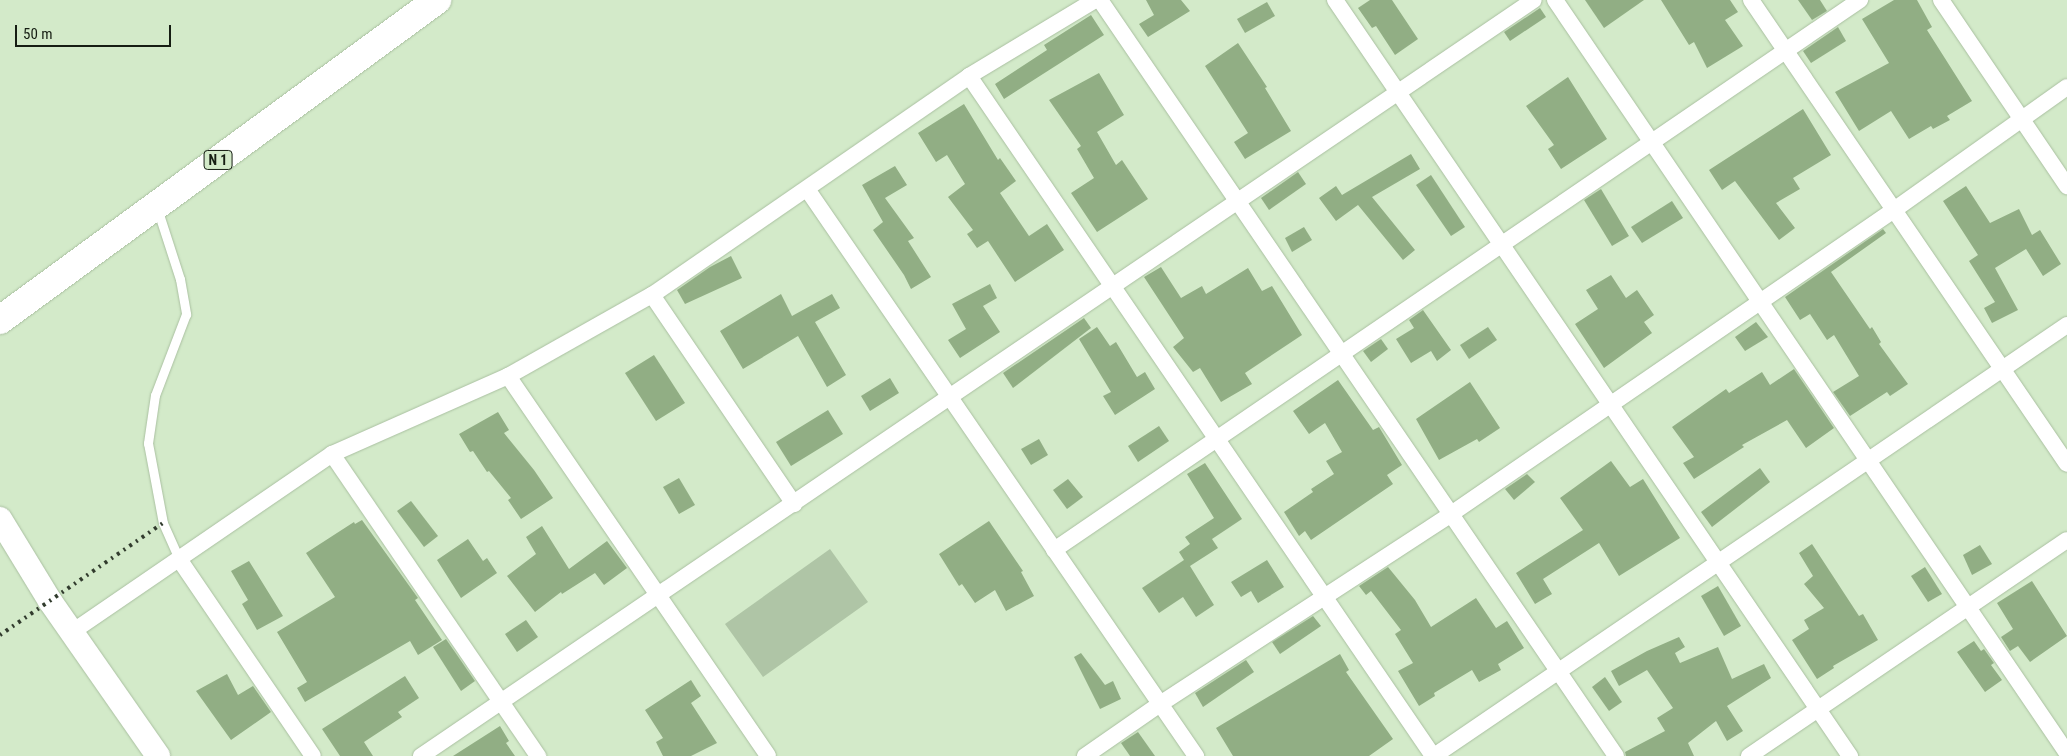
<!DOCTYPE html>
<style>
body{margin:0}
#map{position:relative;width:2067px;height:756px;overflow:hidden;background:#d3eac9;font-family:"Roboto Condensed",sans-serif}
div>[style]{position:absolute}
.green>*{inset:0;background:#afc5a6}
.building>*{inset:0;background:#91ae84}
.roads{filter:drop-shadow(0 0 1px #aac0a1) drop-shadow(0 0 1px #aac0a1)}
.lane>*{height:9px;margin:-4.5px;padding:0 4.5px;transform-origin:4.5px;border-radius:4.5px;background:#fff}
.street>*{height:16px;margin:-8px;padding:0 8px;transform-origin:8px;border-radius:8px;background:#fff}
.secondary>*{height:24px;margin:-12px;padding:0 12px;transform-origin:12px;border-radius:12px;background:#fff}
.highway>*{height:28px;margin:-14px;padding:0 14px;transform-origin:14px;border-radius:14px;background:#fff}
.rail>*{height:4px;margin-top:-2px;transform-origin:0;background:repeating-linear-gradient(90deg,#313b2d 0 2.5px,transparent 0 7.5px)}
span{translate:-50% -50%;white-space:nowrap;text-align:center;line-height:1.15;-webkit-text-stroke:4.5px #d3eac9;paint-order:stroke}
.shield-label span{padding:1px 4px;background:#d3eac9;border:1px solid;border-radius:4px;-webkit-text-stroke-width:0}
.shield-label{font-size:14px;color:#151d12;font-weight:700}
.scale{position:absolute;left:15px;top:25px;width:156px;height:22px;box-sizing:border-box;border:2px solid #151d12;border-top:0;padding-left:6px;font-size:15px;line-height:18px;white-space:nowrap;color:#151d12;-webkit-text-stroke:4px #d3eac9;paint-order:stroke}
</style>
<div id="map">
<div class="green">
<i style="clip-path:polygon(830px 549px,868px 602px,763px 677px,725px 624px)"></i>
</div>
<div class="building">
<i style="clip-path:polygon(1146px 0,1181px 0,1190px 11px,1148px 37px,1139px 24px,1154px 15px)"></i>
<i style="clip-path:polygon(1370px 0,1392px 0,1418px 39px,1395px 55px,1376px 26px,1372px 28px,1358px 8px)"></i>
<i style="clip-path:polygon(1585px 0,1644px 0,1604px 28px)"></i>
<i style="clip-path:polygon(1661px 0,1730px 0,1738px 12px,1725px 20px,1743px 46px,1707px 68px,1694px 42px,1689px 45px)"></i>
<i style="clip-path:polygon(1798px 0,1820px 0,1827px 11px,1812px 20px)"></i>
<i style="clip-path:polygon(1894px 0,1917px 0,1932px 27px,1927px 30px,1972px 101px,1947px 116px,1950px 120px,1933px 129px,1931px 126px,1909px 139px,1891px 111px,1859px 131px,1835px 92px,1889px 63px,1862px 19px)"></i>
<i style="clip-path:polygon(1267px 2px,1275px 16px,1245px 33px,1237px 19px)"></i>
<i style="clip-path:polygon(1540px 8px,1546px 17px,1510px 41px,1504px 32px)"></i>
<i style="clip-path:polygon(1091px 15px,1104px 35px,1004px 99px,995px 84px,1047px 50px,1044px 45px)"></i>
<i style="clip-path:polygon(1838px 27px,1846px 41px,1811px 63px,1803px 51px)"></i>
<i style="clip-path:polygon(1238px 43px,1267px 87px,1265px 88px,1291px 131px,1245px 159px,1234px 142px,1248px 133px,1205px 66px)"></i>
<i style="clip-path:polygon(1099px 73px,1124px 115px,1097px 132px,1116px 165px,1122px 160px,1148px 199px,1097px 232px,1071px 193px,1094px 178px,1077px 149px,1081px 146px,1049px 100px)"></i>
<i style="clip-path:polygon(1568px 77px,1607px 139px,1561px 169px,1548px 149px,1554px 145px,1526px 106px)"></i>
<i style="clip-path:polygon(964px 104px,998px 160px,1000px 158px,1016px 181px,1000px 193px,1029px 236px,1047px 224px,1064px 250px,1015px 282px,988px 241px,977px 248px,967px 234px,973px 230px,948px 197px,965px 184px,947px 155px,936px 162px,918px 133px)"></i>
<i style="clip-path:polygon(1803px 109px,1831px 155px,1793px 178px,1800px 189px,1776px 203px,1795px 228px,1779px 240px,1735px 181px,1722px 190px,1709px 170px)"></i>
<i style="clip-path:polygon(1411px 154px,1420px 169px,1372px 197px,1415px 250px,1403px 260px,1358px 205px,1336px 221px,1319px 198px,1336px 186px,1342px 195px)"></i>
<i style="clip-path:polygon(895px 166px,907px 185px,885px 198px,914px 238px,908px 241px,931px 277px,911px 289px,904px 275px,873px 230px,883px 222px,862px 185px)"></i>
<i style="clip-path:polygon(1298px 172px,1306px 184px,1269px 210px,1261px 198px)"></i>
<i style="clip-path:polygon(1431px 175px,1465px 227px,1451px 236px,1416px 185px)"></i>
<i style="clip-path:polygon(1966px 186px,1990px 223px,2019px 209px,2032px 235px,2040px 230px,2061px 264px,2043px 276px,2026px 249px,1995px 268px,2018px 310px,1992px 323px,1984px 308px,1995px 302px,1969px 261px,1978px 255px,1943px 201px)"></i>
<i style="clip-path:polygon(1601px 189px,1629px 236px,1612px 246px,1584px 200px)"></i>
<i style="clip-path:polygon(1672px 201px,1683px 218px,1642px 243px,1631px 227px)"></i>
<i style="clip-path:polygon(1304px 227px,1312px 240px,1292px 252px,1285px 238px)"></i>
<i style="clip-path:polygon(1883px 229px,1886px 233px,1831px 272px,1870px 329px,1872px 327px,1881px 342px,1879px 344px,1908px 384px,1890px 396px,1887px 392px,1850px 416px,1833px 392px,1859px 376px,1834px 335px,1827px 340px,1810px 314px,1800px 320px,1785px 297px)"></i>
<i style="clip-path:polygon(731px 256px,742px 278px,685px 304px,677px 290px,710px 267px)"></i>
<i style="clip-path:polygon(1161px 267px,1181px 298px,1202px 286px,1206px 294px,1248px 268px,1262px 291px,1272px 286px,1302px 335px,1245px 373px,1252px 384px,1221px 402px,1200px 368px,1193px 372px,1173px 347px,1184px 338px,1144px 277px)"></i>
<i style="clip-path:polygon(1611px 275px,1626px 298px,1637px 290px,1654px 315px,1644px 322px,1652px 333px,1604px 368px,1575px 324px,1598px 309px,1586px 290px)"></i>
<i style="clip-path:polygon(990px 284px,997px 298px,983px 306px,1000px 332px,960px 358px,948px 340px,966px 329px,952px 304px)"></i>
<i style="clip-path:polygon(781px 294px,792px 316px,832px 294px,840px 308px,815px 322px,846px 375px,827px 387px,798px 336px,743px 369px,720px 331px)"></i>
<i style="clip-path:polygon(1423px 310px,1451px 350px,1437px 361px,1431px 351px,1411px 363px,1396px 339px,1414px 328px,1409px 320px)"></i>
<i style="clip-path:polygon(1084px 318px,1091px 328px,1013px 388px,1003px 373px)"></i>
<i style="clip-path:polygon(1756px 322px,1768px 337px,1745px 351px,1735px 337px)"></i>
<i style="clip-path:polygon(1097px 327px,1110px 346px,1116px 342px,1137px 377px,1145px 372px,1155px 389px,1115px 415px,1103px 396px,1111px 392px,1079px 339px)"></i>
<i style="clip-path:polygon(1488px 327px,1497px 340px,1469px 359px,1460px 345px)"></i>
<i style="clip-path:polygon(1381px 339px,1388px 349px,1371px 362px,1363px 351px)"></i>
<i style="clip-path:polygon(654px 355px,685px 403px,656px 421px,625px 373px)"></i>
<i style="clip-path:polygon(1794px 369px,1834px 428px,1806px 448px,1787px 420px,1742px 445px,1744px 447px,1694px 479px,1683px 463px,1694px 457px,1672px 427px,1726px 389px,1729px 393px,1762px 372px,1770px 385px)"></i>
<i style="clip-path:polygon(890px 378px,899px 393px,870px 411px,861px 396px)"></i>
<i style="clip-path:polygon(1338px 380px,1373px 430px,1379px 427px,1402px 465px,1387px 475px,1393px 484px,1311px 540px,1305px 531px,1299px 536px,1284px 512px,1313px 492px,1311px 489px,1334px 474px,1326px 461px,1342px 452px,1325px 423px,1309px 434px,1293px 411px)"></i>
<i style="clip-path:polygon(1470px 382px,1500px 428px,1479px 442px,1477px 439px,1439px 460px,1416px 419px)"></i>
<i style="clip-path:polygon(828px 410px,843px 434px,791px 466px,776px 442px)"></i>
<i style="clip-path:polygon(498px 412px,509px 430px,504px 433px,534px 470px,553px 498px,521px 519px,508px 500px,511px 498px,489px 471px,487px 472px,473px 451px,470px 452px,459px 434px)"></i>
<i style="clip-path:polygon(1159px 426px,1169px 441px,1138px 462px,1128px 446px)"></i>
<i style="clip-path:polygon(1039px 439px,1048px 455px,1031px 465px,1021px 449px)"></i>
<i style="clip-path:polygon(1611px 461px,1630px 487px,1643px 479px,1680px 538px,1619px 576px,1599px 543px,1543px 579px,1552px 594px,1535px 604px,1516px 573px,1583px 530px,1560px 498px)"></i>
<i style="clip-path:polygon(1205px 463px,1242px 519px,1212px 539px,1218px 548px,1190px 566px,1214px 605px,1196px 617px,1183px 597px,1159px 613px,1142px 588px,1184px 560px,1179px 552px,1190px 544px,1185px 537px,1214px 518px,1187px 474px)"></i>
<i style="clip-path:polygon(1760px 468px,1770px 482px,1712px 527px,1701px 512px)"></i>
<i style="clip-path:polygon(1527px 474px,1535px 482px,1514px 500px,1505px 489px)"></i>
<i style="clip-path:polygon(679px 478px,695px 505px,679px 514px,663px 487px)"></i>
<i style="clip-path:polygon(1068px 479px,1083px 497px,1067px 509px,1053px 490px)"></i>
<i style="clip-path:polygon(411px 501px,438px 536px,424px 547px,397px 511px)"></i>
<i style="clip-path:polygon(362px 520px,418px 598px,415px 600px,442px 640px,418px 655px,410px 641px,305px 702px,297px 688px,307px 682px,277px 632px,335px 597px,306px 553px,354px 522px,355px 524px)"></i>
<i style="clip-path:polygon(989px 521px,1023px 571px,1021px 572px,1034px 596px,1006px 611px,995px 590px,975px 603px,962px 584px,959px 586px,939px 554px)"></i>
<i style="clip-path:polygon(542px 526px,569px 569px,607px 541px,627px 568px,604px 585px,595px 573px,562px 594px,561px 592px,535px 612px,507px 576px,536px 554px,526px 537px)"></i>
<i style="clip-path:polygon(468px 539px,483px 561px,487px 558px,497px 573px,461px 598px,437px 560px)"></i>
<i style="clip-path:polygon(1812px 544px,1859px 616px,1863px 614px,1878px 640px,1833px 666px,1834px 668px,1817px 679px,1792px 640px,1809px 629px,1804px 620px,1824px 608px,1804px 584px,1813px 576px,1799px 553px)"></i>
<i style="clip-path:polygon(1980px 545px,1992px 564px,1972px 575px,1963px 555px)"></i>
<i style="clip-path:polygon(1267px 560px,1284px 587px,1258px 603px,1251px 591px,1241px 597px,1231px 582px)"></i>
<i style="clip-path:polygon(249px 561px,283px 616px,257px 630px,242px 604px,248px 600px,231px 571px)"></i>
<i style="clip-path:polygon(1388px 567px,1415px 600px,1431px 627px,1476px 598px,1496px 628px,1507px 621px,1524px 648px,1498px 664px,1501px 670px,1479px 682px,1472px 670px,1434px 693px,1435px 696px,1419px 706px,1398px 671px,1413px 663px,1395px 634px,1401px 630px,1371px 591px,1366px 595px,1359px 586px)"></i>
<i style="clip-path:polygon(1925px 567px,1942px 594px,1928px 602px,1911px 576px)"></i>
<i style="clip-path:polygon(2032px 581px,2067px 636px,2030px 662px,2018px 646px,2010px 651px,2001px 637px,2013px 629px,1997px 603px)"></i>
<i style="clip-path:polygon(1718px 586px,1741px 626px,1724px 636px,1701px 596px)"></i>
<i style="clip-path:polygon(1313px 616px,1321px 626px,1280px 654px,1272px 642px)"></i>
<i style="clip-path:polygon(526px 620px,538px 637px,517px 652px,505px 634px)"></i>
<i style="clip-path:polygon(1679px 637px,1685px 647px,1675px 653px,1680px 663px,1718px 647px,1732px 679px,1764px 664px,1771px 678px,1727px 706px,1743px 731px,1727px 741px,1716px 721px,1688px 743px,1694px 756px,1626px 756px,1625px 752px,1665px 731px,1657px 718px,1673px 708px,1647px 670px,1619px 686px,1611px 671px,1647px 651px)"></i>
<i style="clip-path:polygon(446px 639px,475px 681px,461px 691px,433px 647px)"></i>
<i style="clip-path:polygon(1974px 641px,1981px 651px,1984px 649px,1994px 663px,1991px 665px,2002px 680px,1985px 692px,1957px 652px)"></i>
<i style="clip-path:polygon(1081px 653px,1105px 685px,1113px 681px,1121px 699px,1100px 709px,1074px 657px)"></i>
<i style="clip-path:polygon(1340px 654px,1349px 670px,1346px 672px,1393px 739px,1369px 756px,1233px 756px,1216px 728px)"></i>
<i style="clip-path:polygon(1246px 660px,1254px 672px,1203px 707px,1195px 693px)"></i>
<i style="clip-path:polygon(227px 674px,238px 695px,253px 686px,271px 712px,231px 740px,196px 691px)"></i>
<i style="clip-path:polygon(405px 676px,419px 698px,398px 712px,402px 717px,364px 742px,373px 756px,340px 756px,322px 729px)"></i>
<i style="clip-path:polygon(1605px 677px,1622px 702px,1609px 711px,1592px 687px)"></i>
<i style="clip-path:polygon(691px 680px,701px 696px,691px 703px,717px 743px,691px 756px,663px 756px,656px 742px,663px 738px,645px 710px)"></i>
<i style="clip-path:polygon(500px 726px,509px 741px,506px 743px,515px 756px,453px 756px)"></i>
<i style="clip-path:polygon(1138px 732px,1155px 756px,1130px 756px,1121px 743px)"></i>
</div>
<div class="roads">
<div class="lane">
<i style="left:157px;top:208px;width:75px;rotate:72.1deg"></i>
<i style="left:180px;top:279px;width:36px;rotate:80deg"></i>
<i style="left:186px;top:314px;width:87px;rotate:110.9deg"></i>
<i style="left:155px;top:395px;width:49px;rotate:98.3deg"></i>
<i style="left:148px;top:443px;width:81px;rotate:79.4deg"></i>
<i style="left:163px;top:523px;width:39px;rotate:66deg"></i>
</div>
<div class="street">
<i style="left:1100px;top:0;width:915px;rotate:55.68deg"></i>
<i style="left:1335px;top:0;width:915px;rotate:55.74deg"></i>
<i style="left:1555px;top:0;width:911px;rotate:55.79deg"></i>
<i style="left:1751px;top:0;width:561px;rotate:55.74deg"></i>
<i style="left:1941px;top:0;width:225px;rotate:55.9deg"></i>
<i style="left:969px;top:76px;width:823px;rotate:55.69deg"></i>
<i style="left:807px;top:189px;width:688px;rotate:55.55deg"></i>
<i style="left:652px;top:295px;width:253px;rotate:55.8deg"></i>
<i style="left:508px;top:376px;width:460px;rotate:55.6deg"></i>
<i style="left:332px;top:454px;width:366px;rotate:55.7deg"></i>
<i style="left:1054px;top:550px;width:976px;rotate:-34.31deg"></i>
<i style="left:179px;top:559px;width:238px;rotate:55.8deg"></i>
<i style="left:72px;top:632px;width:315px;rotate:-34.4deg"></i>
<i style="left:332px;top:454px;width:193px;rotate:-23.9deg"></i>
<i style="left:508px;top:376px;width:165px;rotate:-29.4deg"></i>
<i style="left:652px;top:295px;width:385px;rotate:-34.6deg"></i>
<i style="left:969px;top:76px;width:147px;rotate:-31.1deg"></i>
<i style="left:421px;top:756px;width:1345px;rotate:-34.19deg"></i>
<i style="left:1085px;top:756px;width:91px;rotate:-34.7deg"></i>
<i style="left:1160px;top:704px;width:348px;rotate:-33.1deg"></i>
<i style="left:1451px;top:514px;width:537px;rotate:-34.46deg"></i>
<i style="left:1894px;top:210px;width:212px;rotate:-35.4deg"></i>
<i style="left:1434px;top:756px;width:766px;rotate:-34.25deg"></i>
<i style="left:1749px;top:756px;width:384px;rotate:-34.2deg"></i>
</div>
<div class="secondary">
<i style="left:0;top:519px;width:96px;rotate:58.6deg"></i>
<i style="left:50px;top:601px;width:189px;rotate:55.1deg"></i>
</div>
<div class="highway">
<i style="left:0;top:320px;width:542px;rotate:-36.21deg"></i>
</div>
</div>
<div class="rail">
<i style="left:0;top:635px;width:198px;rotate:-34.5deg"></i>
</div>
<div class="shield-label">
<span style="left:218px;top:160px">N 1</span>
</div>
<div class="scale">50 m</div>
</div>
